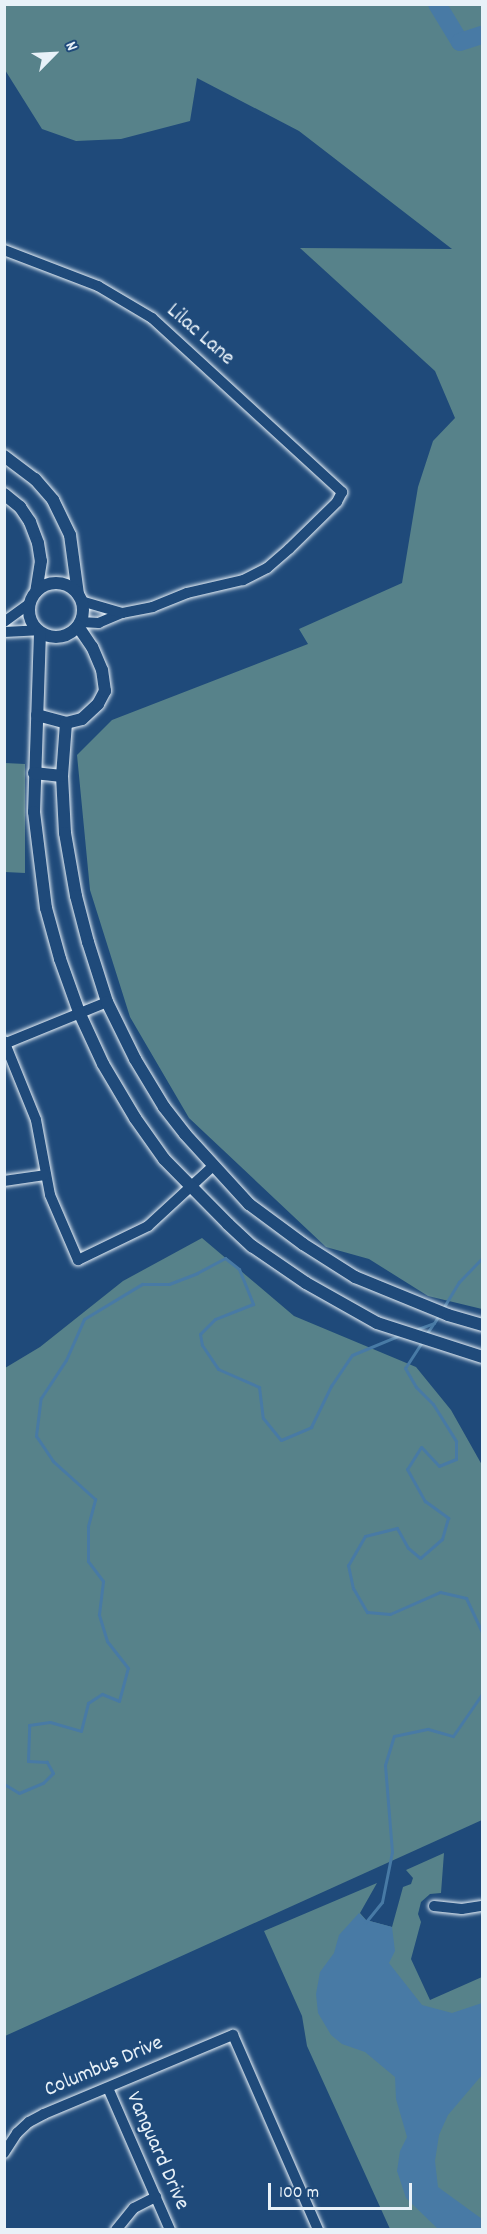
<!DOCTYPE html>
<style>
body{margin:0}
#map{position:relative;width:487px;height:2234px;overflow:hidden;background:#1f4a7a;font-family:Dekko,sans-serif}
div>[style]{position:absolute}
.green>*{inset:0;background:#57828a}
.water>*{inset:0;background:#487aa5}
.stream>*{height:3px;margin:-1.5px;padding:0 1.5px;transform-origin:1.5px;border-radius:1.5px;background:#487aa5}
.river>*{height:18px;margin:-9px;padding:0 9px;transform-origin:9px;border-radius:9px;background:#487aa5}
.roads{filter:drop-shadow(0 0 2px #e8f1f8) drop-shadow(0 0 2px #e8f1f8)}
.minor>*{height:10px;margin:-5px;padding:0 5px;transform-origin:5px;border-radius:5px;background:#1f4a7a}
.tertiary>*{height:12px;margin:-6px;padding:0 6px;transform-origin:6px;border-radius:6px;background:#1f4a7a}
.tertiary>.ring{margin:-6px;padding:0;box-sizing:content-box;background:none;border:12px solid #1f4a7a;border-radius:50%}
span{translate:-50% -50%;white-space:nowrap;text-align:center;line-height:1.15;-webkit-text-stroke:4.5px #1f4a7a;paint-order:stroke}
.street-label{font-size:22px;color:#e8f1f8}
.frame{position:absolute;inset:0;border:6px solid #e8f1f8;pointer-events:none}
.north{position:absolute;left:24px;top:24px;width:60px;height:60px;-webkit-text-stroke:4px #1f4a7a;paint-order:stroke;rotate:66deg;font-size:16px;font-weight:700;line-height:24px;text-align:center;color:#e8f1f8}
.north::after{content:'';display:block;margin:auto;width:21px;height:27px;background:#e8f1f8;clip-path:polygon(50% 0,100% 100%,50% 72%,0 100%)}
.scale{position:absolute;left:268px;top:2183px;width:144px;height:27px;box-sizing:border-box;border:3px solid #e8f1f8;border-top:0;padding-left:8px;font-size:18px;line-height:21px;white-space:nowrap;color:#e8f1f8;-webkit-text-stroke:4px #1f4a7a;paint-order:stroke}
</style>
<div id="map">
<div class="green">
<i style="clip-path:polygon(5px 4px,482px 5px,482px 1309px,428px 1296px,369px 1259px,326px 1247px,189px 1118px,130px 1017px,90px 890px,77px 755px,112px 720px,308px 644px,299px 629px,402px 583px,418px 487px,433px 441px,455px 418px,435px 371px,300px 248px,452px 249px,299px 131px,197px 78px,190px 121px,121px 139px,76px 141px,42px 129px,5px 70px)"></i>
<i style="clip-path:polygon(5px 763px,25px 764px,25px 873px,5px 872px)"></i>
<i style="clip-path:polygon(202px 1238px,294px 1316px,416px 1367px,451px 1410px,482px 1465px,482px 1820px,5px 2036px,5px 1368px,40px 1347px,123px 1281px)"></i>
<i style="clip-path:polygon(444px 1853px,441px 1893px,430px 1894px,421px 1902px,418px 1914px,421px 1922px,411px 1959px,430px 2000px,482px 1977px,482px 2229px,390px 2229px,307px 2046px,302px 2016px,264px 1931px,377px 1883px,360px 1913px,366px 1920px,392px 1927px,403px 1887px,411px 1884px,413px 1878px,406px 1870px)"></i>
</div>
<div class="water">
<i style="clip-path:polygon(359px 1913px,366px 1920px,392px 1927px,395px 1951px,389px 1963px,422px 2005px,452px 2013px,482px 2003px,482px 2075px,448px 2115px,439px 2135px,435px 2161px,438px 2187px,482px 2219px,482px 2229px,438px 2229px,406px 2198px,397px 2171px,400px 2151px,407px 2137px,396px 2099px,395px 2077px,365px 2052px,342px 2044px,331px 2035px,318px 2013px,316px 1994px,320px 1972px,334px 1953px,339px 1935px)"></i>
</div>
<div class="stream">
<i style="left:442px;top:1310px;width:33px;rotate:-59deg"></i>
<i style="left:459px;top:1282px;width:33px;rotate:-46deg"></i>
<i style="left:415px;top:1330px;width:20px;rotate:-20deg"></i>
<i style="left:434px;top:1323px;width:9px;rotate:-58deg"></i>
<i style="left:425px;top:1336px;width:14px;rotate:-56deg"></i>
<i style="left:422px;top:1342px;width:31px;rotate:123deg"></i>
<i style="left:405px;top:1368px;width:22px;rotate:60deg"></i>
<i style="left:416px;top:1387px;width:24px;rotate:45deg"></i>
<i style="left:433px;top:1404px;width:44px;rotate:58.1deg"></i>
<i style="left:456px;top:1441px;width:18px;rotate:90deg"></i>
<i style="left:456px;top:1459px;width:18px;rotate:158deg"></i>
<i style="left:439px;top:1466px;width:26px;rotate:-133deg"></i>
<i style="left:421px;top:1447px;width:26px;rotate:122deg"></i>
<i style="left:407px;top:1469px;width:37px;rotate:61deg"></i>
<i style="left:425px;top:1501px;width:29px;rotate:36deg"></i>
<i style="left:448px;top:1518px;width:22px;rotate:106deg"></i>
<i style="left:442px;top:1539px;width:29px;rotate:139deg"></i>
<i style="left:420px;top:1558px;width:16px;rotate:-140deg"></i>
<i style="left:408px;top:1548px;width:23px;rotate:-119deg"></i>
<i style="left:397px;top:1528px;width:33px;rotate:166deg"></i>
<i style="left:365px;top:1536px;width:34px;rotate:120deg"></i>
<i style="left:348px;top:1565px;width:24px;rotate:78deg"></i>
<i style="left:353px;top:1588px;width:28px;rotate:60deg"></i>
<i style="left:367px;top:1612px;width:23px;rotate:5deg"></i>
<i style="left:390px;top:1614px;width:55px;rotate:-23.7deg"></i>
<i style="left:440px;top:1592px;width:27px;rotate:13deg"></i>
<i style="left:466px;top:1598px;width:38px;rotate:65deg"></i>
<i style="left:4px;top:1784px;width:17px;rotate:31deg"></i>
<i style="left:19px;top:1793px;width:26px;rotate:-23deg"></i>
<i style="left:43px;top:1783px;width:14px;rotate:-45deg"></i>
<i style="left:53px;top:1773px;width:13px;rotate:-119deg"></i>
<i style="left:47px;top:1762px;width:19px;rotate:-177deg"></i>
<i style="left:28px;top:1761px;width:36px;rotate:-88deg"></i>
<i style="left:29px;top:1725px;width:21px;rotate:-8deg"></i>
<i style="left:50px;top:1722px;width:32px;rotate:16deg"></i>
<i style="left:81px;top:1731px;width:29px;rotate:-76deg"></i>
<i style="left:88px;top:1703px;width:17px;rotate:-33deg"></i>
<i style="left:102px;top:1694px;width:18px;rotate:22deg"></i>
<i style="left:119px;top:1701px;width:34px;rotate:-75deg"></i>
<i style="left:128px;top:1668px;width:34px;rotate:-128deg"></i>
<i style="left:107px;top:1641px;width:28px;rotate:-107deg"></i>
<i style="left:99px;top:1614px;width:33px;rotate:-83deg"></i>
<i style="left:103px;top:1581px;width:25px;rotate:-127deg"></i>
<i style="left:88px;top:1561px;width:35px;rotate:-90deg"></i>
<i style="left:88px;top:1526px;width:28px;rotate:-75deg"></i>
<i style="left:95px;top:1499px;width:57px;rotate:-137.9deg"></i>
<i style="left:53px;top:1461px;width:30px;rotate:-124deg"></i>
<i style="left:36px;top:1436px;width:38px;rotate:-83deg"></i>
<i style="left:41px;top:1398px;width:45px;rotate:-56.7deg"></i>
<i style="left:66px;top:1360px;width:45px;rotate:-66.3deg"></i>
<i style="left:84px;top:1319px;width:68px;rotate:-31.1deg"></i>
<i style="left:142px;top:1284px;width:27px"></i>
<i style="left:169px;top:1284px;width:30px;rotate:-21deg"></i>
<i style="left:197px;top:1273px;width:32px;rotate:-28deg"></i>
<i style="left:225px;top:1258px;width:18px;rotate:38deg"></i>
<i style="left:239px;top:1269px;width:38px;rotate:68deg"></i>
<i style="left:253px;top:1304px;width:41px;rotate:158.5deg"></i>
<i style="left:215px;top:1319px;width:21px;rotate:135deg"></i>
<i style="left:200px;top:1334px;width:11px;rotate:80deg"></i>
<i style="left:202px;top:1345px;width:29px;rotate:56deg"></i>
<i style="left:218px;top:1369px;width:45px;rotate:23.7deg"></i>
<i style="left:259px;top:1387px;width:31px;rotate:83deg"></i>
<i style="left:263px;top:1418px;width:28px;rotate:51deg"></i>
<i style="left:281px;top:1440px;width:33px;rotate:-23deg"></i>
<i style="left:311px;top:1427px;width:46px;rotate:-64deg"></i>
<i style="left:331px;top:1386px;width:37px;rotate:-56deg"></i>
<i style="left:352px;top:1355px;width:52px;rotate:-22.6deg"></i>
<i style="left:365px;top:1923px;width:27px;rotate:-51deg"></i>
<i style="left:382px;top:1902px;width:51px;rotate:-78.7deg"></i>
<i style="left:392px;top:1852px;width:87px;rotate:-94.6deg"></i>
<i style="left:385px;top:1765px;width:30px;rotate:-73deg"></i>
<i style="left:394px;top:1736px;width:35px;rotate:-12deg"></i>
<i style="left:428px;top:1729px;width:26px;rotate:16deg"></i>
<i style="left:453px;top:1736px;width:51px;rotate:-55.4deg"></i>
</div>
<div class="river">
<i style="left:437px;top:4px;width:44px;rotate:58.8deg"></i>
<i style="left:460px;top:42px;width:23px;rotate:-18deg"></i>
</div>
<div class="roads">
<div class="minor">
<i style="left:4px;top:250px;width:101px;rotate:21deg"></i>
<i style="left:98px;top:286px;width:63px;rotate:30.7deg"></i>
<i style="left:152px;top:318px;width:258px;rotate:42.5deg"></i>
<i style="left:342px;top:492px;width:11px;rotate:117deg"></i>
<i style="left:337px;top:502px;width:67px;rotate:135.6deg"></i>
<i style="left:289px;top:549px;width:29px;rotate:139deg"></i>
<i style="left:267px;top:568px;width:27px;rotate:153deg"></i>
<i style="left:243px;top:580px;width:57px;rotate:166.9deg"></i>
<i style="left:187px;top:593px;width:37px;rotate:158deg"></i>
<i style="left:153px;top:607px;width:32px;rotate:169deg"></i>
<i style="left:122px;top:613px;width:25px;rotate:157deg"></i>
<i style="left:99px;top:623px;width:19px;rotate:-177deg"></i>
<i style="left:81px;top:601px;width:43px;rotate:16.3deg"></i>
<i style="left:4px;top:622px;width:32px;rotate:-36deg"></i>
<i style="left:4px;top:632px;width:34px;rotate:-3deg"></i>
<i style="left:4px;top:1041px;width:85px;rotate:67.9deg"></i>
<i style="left:36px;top:1120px;width:76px;rotate:79.4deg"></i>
<i style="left:50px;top:1195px;width:71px;rotate:66.7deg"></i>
<i style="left:78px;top:1260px;width:78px;rotate:-25.9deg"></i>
<i style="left:148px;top:1226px;width:88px;rotate:-42.7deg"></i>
<i style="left:4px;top:1044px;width:111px;rotate:-22.2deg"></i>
<i style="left:4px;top:1181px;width:41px;rotate:-8.3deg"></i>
<i style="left:434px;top:1906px;width:28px;rotate:6deg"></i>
<i style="left:462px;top:1909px;width:20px;rotate:-9deg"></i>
<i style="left:108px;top:2088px;width:155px;rotate:66.4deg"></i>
<i style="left:4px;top:2153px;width:24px;rotate:-57deg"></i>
<i style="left:17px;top:2133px;width:16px;rotate:-43deg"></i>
<i style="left:29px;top:2122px;width:17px;rotate:-28deg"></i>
<i style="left:44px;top:2114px;width:205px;rotate:-22.7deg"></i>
<i style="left:233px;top:2035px;width:213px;rotate:66.4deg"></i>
<i style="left:116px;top:2230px;width:28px;rotate:-51deg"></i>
<i style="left:134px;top:2208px;width:25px;rotate:-27deg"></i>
</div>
<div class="tertiary">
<i style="left:4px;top:456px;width:39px;rotate:37deg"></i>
<i style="left:35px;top:479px;width:28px;rotate:49deg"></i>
<i style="left:53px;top:500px;width:39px;rotate:64deg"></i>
<i style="left:70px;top:535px;width:60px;rotate:82.3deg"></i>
<i style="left:4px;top:494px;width:21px;rotate:39deg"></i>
<i style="left:20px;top:507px;width:18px;rotate:56deg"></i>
<i style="left:30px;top:522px;width:22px;rotate:69deg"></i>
<i style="left:38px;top:543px;width:18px;rotate:81deg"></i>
<i style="left:41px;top:561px;width:31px;rotate:99deg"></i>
<i class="ring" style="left:29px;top:583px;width:42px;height:42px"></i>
<i style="left:40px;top:632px;width:180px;rotate:91.9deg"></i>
<i style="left:34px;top:812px;width:97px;rotate:82.9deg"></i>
<i style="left:46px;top:908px;width:53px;rotate:74.6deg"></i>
<i style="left:60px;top:959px;width:56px;rotate:70.3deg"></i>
<i style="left:79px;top:1012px;width:57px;rotate:65.2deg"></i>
<i style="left:103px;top:1064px;width:63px;rotate:59.3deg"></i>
<i style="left:135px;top:1118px;width:50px;rotate:54.7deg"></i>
<i style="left:164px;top:1159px;width:91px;rotate:45.4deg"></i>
<i style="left:228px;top:1224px;width:33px;rotate:43deg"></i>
<i style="left:252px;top:1246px;width:65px;rotate:34.4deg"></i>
<i style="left:306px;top:1283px;width:81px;rotate:29.4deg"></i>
<i style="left:377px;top:1323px;width:110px;rotate:17.9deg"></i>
<i style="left:37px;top:715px;width:30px;rotate:15deg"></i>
<i style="left:66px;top:723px;width:16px;rotate:-14deg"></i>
<i style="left:82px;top:719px;width:22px;rotate:-43deg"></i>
<i style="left:98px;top:704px;width:15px;rotate:-62deg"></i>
<i style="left:105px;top:691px;width:21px;rotate:-98deg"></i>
<i style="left:102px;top:670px;width:25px;rotate:-113deg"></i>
<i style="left:92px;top:647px;width:25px;rotate:-124deg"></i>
<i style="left:66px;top:723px;width:53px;rotate:94.3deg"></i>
<i style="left:62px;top:776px;width:57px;rotate:87deg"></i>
<i style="left:65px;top:833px;width:64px;rotate:80.1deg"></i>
<i style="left:76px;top:896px;width:48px;rotate:75.4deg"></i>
<i style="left:88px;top:942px;width:63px;rotate:72.4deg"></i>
<i style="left:107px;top:1002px;width:64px;rotate:63.8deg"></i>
<i style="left:135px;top:1059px;width:56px;rotate:58.9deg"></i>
<i style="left:164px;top:1107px;width:34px;rotate:52deg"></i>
<i style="left:185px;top:1134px;width:95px;rotate:47.6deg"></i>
<i style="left:249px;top:1204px;width:67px;rotate:36.5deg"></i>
<i style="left:303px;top:1244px;width:62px;rotate:32.4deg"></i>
<i style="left:355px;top:1277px;width:100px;rotate:22.2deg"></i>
<i style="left:448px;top:1315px;width:35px;rotate:16deg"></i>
<i style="left:34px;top:773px;width:28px;rotate:6deg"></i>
</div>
</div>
<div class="street-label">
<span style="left:200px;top:335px;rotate:41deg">Lilac Lane</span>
<span style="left:104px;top:2067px;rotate:-23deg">Columbus Drive</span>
<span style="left:157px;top:2151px;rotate:66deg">Vanguard Drive</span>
</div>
<div class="frame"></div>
<div class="north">N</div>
<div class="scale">100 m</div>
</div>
